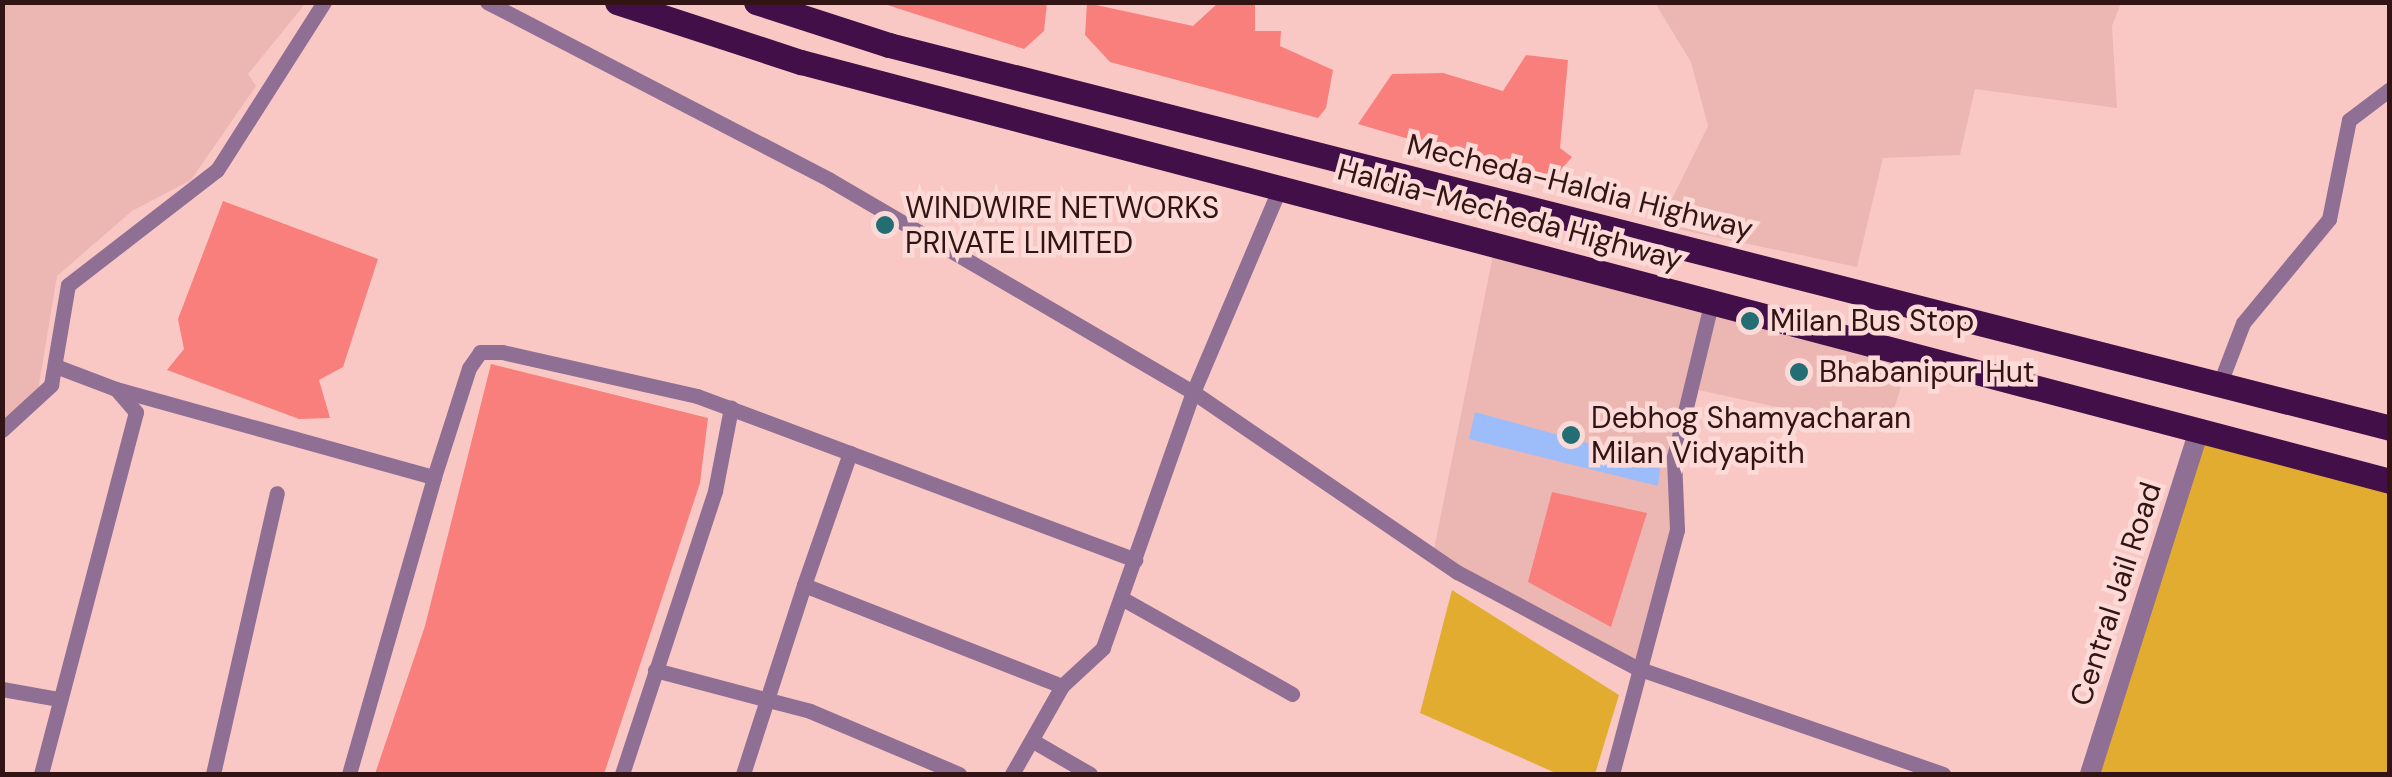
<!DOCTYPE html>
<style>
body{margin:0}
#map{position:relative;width:2392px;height:777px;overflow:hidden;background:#f9c8c5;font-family:"DM Sans",sans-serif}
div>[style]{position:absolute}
.built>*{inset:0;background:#ecb7b3}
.green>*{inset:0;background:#e2ac30}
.water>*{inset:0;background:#f97f7c}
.building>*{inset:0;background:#9dbdfa}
.minor>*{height:15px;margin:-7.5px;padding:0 7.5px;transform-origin:7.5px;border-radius:7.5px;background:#906f94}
.tertiary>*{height:20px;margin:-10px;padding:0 10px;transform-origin:10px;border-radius:10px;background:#906f94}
.trunk>*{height:25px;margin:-12.5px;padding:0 12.5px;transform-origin:12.5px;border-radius:12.5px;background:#420f48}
.dots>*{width:28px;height:28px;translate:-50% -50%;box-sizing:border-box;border:5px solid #fcdad7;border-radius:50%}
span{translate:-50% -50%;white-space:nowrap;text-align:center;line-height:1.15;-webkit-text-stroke:9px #fcdad7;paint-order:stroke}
.street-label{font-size:30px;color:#311413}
.poi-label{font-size:30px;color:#311413}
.left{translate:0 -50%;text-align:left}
.frame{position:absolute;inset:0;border:5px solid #311413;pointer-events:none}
</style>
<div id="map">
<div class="built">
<i style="clip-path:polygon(3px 3px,306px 3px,248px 74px,256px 86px,191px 180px,132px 211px,57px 276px,38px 391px,3px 419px)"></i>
<i style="clip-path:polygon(1655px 3px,2121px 3px,2112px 26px,2117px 108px,1975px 89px,1960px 155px,1883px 158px,1857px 267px,1659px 225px,1708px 126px,1691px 62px)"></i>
<i style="clip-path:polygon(1495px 245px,1911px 356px,1887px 431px,1689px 388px,1677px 530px,1637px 668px,1433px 554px)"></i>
</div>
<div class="green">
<i style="clip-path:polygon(2199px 431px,2389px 481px,2389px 774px,2090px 774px)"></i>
<i style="clip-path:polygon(1452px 590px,1619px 695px,1595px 774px,1558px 774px,1420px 713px)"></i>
</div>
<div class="water">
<i style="clip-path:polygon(881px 3px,1047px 2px,1047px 3px,1044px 31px,1024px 49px)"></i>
<i style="clip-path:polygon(1087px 3px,1193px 26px,1218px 3px,1255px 3px,1255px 31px,1281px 31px,1280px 46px,1333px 70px,1326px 108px,1318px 118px,1110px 62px,1085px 35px)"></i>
<i style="clip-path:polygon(1526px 55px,1568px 60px,1560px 148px,1572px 157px,1551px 181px,1358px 124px,1392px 74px,1443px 73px,1503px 91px)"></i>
<i style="clip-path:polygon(223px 201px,378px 259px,343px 367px,319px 380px,330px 418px,299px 419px,167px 370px,184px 349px,178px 319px)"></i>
<i style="clip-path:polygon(491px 364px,708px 418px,700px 483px,604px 774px,375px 774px,425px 626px)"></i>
<i style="clip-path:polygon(1552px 492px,1647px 513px,1611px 627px,1528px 582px)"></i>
</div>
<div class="building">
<i style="clip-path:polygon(1475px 412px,1661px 463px,1658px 486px,1469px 439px)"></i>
</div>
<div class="minor">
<i style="left:487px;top:2px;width:386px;rotate:27.4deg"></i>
<i style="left:830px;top:180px;width:420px;rotate:30.3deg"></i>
<i style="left:1193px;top:392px;width:271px;rotate:109.4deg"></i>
<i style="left:1103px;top:648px;width:56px;rotate:137.2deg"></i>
<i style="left:1062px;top:686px;width:101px;rotate:119.6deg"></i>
<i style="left:1281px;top:185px;width:225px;rotate:113deg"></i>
<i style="left:1193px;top:392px;width:320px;rotate:34.3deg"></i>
<i style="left:1457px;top:572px;width:204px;rotate:28.1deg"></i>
<i style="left:1637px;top:668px;width:324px;rotate:19.1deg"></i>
<i style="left:2220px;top:383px;width:64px;rotate:-69deg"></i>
<i style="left:2243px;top:323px;width:135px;rotate:-50.4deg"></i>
<i style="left:2329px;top:219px;width:101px;rotate:-78.6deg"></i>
<i style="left:2349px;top:120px;width:51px;rotate:-37.1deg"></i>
<i style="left:116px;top:389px;width:330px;rotate:15.5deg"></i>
<i style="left:434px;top:477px;width:114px;rotate:-72.2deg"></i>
<i style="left:469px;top:368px;width:19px;rotate:-55deg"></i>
<i style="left:480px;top:352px;width:22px"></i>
<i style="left:502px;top:352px;width:200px;rotate:12.7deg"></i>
<i style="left:697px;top:396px;width:468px;rotate:20.5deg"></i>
<i style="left:2px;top:430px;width:67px;rotate:-42.6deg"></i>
<i style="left:51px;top:385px;width:101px;rotate:-80.4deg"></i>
<i style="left:68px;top:285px;width:188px;rotate:-37.7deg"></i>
<i style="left:217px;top:170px;width:199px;rotate:-57.5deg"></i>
<i style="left:804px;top:585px;width:140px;rotate:-70.8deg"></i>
<i style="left:1123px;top:599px;width:194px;rotate:29.3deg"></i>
<i style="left:655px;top:670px;width:160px;rotate:14.8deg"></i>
<i style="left:810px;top:711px;width:162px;rotate:22.9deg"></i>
<i style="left:2px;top:689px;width:58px;rotate:10deg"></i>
<i style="left:1033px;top:741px;width:66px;rotate:30.1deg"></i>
<i style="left:41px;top:774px;width:374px;rotate:-75.3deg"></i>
<i style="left:136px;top:412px;width:30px;rotate:-131deg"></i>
<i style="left:116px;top:389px;width:62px;rotate:-159.2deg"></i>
<i style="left:213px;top:774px;width:288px;rotate:-77.2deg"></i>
<i style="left:349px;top:774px;width:309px;rotate:-74deg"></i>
<i style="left:622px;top:774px;width:298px;rotate:-71.8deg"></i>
<i style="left:715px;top:491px;width:85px;rotate:-79.1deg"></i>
<i style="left:743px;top:774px;width:199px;rotate:-72.1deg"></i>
<i style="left:804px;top:585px;width:277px;rotate:21.4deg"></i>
<i style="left:1612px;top:774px;width:253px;rotate:-75.1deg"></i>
<i style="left:1677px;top:530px;width:73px;rotate:-92.4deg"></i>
<i style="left:1674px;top:457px;width:157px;rotate:-76.4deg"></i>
</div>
<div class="tertiary">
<i style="left:2090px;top:774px;width:360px;rotate:-72.4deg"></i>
</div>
<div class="trunk">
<i style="left:617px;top:2px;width:194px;rotate:18.1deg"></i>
<i style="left:801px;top:62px;width:1643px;rotate:14.77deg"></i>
<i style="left:756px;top:2px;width:140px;rotate:17.9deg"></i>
<i style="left:889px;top:45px;width:1549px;rotate:14.31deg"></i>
</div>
<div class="dots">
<i style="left:885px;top:225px;background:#236e74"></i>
<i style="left:1750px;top:321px;background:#236e74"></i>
<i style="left:1799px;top:372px;background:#236e74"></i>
<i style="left:1571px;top:435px;background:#236e74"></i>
</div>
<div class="street-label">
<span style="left:1580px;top:187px;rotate:14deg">Mecheda-Haldia Highway</span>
<span style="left:1510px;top:215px;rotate:15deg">Haldia-Mecheda Highway</span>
<span style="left:2116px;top:594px;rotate:-72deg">Central Jail Road</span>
</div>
<div class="poi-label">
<span class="left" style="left:905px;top:225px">WINDWIRE NETWORKS<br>PRIVATE LIMITED</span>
<span class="left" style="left:1770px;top:321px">Milan Bus Stop</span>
<span class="left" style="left:1819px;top:372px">Bhabanipur Hut</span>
<span class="left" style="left:1591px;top:435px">Debhog Shamyacharan<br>Milan Vidyapith</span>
</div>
<div class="frame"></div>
</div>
